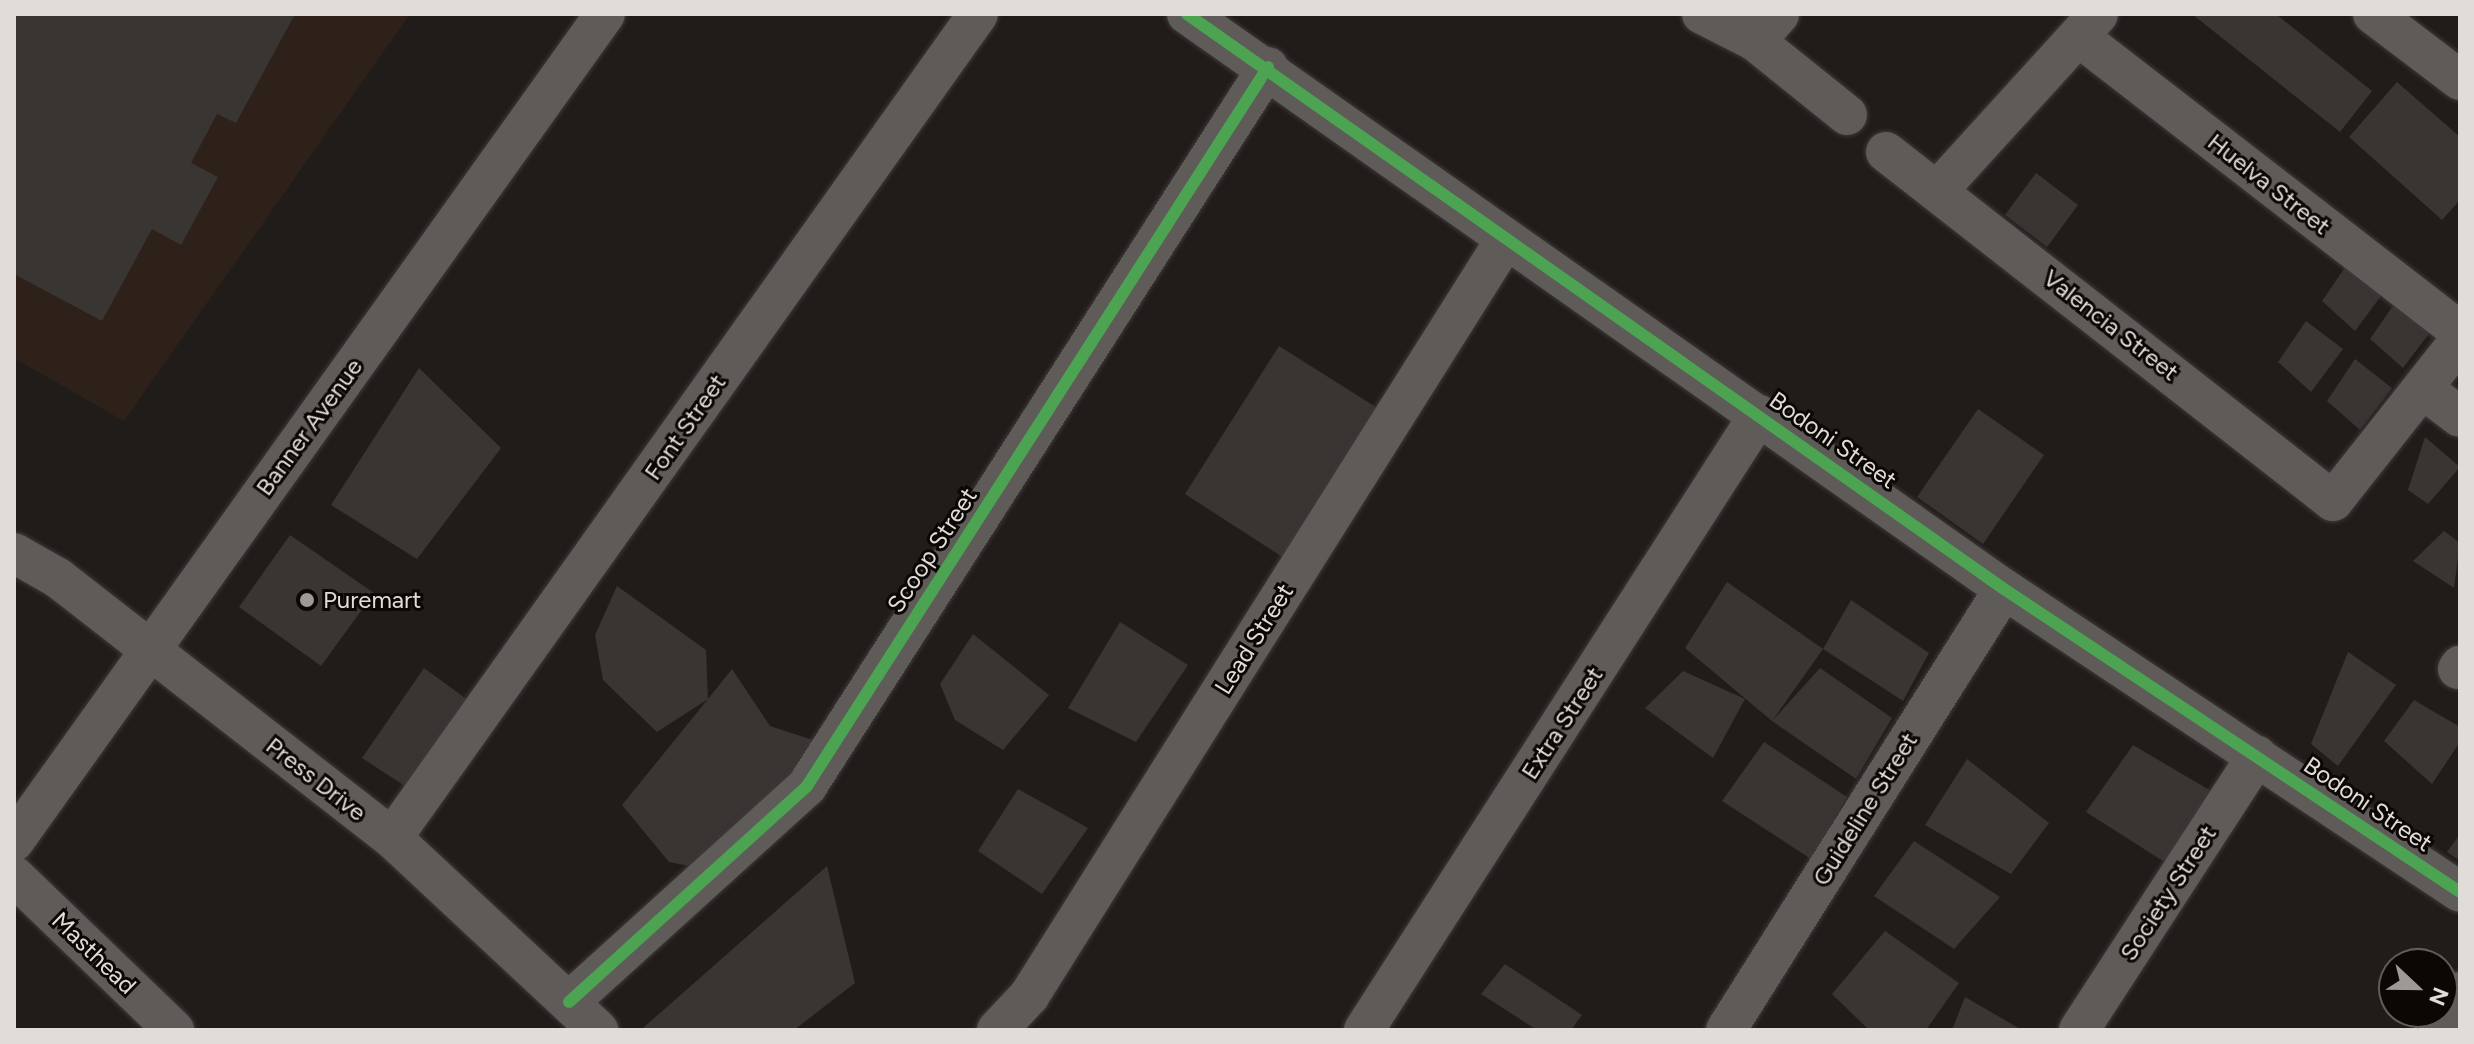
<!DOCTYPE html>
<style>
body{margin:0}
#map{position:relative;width:2474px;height:1044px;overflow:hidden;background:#201c1a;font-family:Figtree,sans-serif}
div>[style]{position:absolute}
.built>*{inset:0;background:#2e211a}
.building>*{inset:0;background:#383533}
.roads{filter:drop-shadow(0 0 2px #3d3937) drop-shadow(0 0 2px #3d3937)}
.minor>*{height:40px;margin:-20px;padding:0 20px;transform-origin:20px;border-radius:20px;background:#5f5b59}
.cycleway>*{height:12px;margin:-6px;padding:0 6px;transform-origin:6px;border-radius:6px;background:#4ca352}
.dots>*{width:22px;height:22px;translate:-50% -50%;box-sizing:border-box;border:4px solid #0a0705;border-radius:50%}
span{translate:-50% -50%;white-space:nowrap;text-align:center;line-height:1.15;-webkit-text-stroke:6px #0a0705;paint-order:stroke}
.street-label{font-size:24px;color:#e2dcd9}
.poi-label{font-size:24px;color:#e2dcd9}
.left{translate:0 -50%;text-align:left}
.frame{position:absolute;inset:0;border:16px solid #e2dcd9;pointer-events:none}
.north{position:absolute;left:2378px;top:948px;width:80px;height:80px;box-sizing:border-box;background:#0a0705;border:2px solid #605c5a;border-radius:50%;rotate:112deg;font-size:22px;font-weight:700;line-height:32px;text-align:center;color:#e2dcd9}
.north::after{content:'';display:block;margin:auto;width:28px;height:36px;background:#9e9996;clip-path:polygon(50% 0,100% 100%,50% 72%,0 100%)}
</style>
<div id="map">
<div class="built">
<i style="clip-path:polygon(14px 14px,410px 14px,124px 421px,14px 358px)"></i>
</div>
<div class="building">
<i style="clip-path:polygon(14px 14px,295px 14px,236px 123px,217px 114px,191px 163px,218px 177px,181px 245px,152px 229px,102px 321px,14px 274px)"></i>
<i style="clip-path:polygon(2192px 14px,2276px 14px,2372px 91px,2340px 132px)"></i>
<i style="clip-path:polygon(2397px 82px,2460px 137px,2460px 200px,2442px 220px,2349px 137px)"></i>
<i style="clip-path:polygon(2036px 173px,2078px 205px,2047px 247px,2005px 215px)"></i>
<i style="clip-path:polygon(2350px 260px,2387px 288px,2355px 331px,2322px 301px)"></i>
<i style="clip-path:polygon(2399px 297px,2435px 326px,2403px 368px,2370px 339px)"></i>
<i style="clip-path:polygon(2306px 321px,2343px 349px,2311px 392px,2278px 362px)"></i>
<i style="clip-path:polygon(1279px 346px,1379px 409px,1284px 558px,1185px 494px)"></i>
<i style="clip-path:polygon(2355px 359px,2392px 388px,2360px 430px,2327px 401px)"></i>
<i style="clip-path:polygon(419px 368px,501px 448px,417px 559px,331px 505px)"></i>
<i style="clip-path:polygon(1978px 409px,2044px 455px,1983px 544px,1917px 497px)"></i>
<i style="clip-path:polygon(2425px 437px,2460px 467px,2428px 504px,2408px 490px)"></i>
<i style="clip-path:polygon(2444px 531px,2460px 543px,2454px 588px,2413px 561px)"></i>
<i style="clip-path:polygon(290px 535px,374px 593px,321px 666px,239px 607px)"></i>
<i style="clip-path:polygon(1727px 582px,1823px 649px,1772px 721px,1820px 668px,1892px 718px,1856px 779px,1772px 721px,1685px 648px)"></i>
<i style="clip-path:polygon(617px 586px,706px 650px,708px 699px,732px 669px,770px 726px,825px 744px,709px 870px,669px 862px,622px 805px,708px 699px,657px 732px,603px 680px,595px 635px)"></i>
<i style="clip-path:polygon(1851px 600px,1929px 653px,1903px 701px,1823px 649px)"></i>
<i style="clip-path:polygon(1120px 622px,1188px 665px,1136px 742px,1068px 708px)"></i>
<i style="clip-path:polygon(973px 634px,1049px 695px,1003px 750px,955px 720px,940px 684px)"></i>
<i style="clip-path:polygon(2348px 652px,2396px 685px,2338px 766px,2311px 744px)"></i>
<i style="clip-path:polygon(424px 668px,480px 709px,417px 794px,362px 758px)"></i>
<i style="clip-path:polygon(1683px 671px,1745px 699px,1713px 758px,1645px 708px)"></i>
<i style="clip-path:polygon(2414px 700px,2460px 727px,2460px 742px,2432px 784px,2384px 741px)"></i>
<i style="clip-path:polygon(1764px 742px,1847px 797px,1811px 859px,1722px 801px)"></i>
<i style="clip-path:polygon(2133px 745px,2223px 798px,2177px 870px,2086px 812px)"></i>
<i style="clip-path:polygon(1967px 759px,2049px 823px,2011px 874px,1925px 825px)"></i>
<i style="clip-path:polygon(1018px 789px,1088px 828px,1042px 894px,978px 851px)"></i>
<i style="clip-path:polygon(2460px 834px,2460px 861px,2447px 852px)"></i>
<i style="clip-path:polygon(1914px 841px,2000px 897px,1954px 949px,1874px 896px)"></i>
<i style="clip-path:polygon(827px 866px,855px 983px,794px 1030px,643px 1028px)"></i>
<i style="clip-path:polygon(1885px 931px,1959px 983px,1926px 1030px,1869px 1030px,1832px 994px)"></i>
<i style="clip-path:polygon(1505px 964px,1582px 1015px,1571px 1030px,1537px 1030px,1481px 994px)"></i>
<i style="clip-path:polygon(1965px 997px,2022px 1030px,1952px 1030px)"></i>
</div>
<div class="roads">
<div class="minor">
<i style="left:1187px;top:14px;width:999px;rotate:35.14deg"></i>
<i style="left:2004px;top:589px;width:547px;rotate:33.6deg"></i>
<i style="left:1702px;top:14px;width:59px;rotate:27deg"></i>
<i style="left:1755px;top:41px;width:118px;rotate:38.8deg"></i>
<i style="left:2373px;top:14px;width:109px;rotate:37.2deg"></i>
<i style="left:2079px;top:37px;width:482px;rotate:37.7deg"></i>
<i style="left:1755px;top:41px;width:36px;rotate:-48deg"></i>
<i style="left:1886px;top:152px;width:567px;rotate:37.98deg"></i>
<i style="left:2333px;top:501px;width:205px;rotate:-51.7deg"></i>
<i style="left:1939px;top:189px;width:236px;rotate:-47.7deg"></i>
<i style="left:2423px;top:389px;width:46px;rotate:37.1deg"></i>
<i style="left:14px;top:553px;width:51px;rotate:29.6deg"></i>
<i style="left:58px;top:578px;width:423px;rotate:37.9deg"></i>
<i style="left:392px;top:838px;width:282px;rotate:43deg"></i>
<i style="left:2458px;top:669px;width:4px;rotate:-56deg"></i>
<i style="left:392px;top:838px;width:1011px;rotate:-54.58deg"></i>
<i style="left:14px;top:841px;width:1016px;rotate:-54.45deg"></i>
<i style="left:14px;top:876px;width:222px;rotate:43.9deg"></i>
<i style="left:569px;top:1002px;width:321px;rotate:-42.2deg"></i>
<i style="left:807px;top:786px;width:854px;rotate:-57.33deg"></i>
<i style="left:997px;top:1030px;width:47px;rotate:-46.7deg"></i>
<i style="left:1029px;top:996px;width:891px;rotate:-57.79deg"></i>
<i style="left:1364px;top:1030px;width:731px;rotate:-57.29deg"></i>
<i style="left:1726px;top:1030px;width:521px;rotate:-57.77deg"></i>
<i style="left:2079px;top:1030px;width:327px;rotate:-57deg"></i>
<i style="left:2436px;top:1030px;width:45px;rotate:-57.7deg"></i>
</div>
</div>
<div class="cycleway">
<i style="left:1187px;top:14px;width:999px;rotate:35.14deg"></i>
<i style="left:2004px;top:589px;width:547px;rotate:33.6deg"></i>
<i style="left:569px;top:1002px;width:321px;rotate:-42.2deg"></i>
<i style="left:807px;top:786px;width:854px;rotate:-57.33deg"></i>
</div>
<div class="dots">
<i style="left:307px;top:600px;background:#9e9996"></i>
</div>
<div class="street-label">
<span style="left:2269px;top:184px;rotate:38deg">Huelva Street</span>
<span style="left:2111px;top:325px;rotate:38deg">Valencia Street</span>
<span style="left:309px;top:427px;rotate:-54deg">Banner Avenue</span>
<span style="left:685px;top:427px;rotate:-55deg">Font Street</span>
<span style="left:1833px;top:440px;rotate:35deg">Bodoni Street</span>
<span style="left:932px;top:550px;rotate:-57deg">Scoop Street</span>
<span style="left:1254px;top:639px;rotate:-58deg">Lead Street</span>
<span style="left:1562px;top:723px;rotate:-57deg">Extra Street</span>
<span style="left:316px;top:779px;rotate:38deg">Press Drive</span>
<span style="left:2368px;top:804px;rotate:34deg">Bodoni Street</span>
<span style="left:1865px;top:809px;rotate:-58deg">Guideline Street</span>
<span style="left:2168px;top:893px;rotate:-57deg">Society Street</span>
<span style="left:94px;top:953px;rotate:44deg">Masthead</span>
</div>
<div class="poi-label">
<span class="left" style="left:323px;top:600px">Puremart</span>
</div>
<div class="frame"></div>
<div class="north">N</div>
</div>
